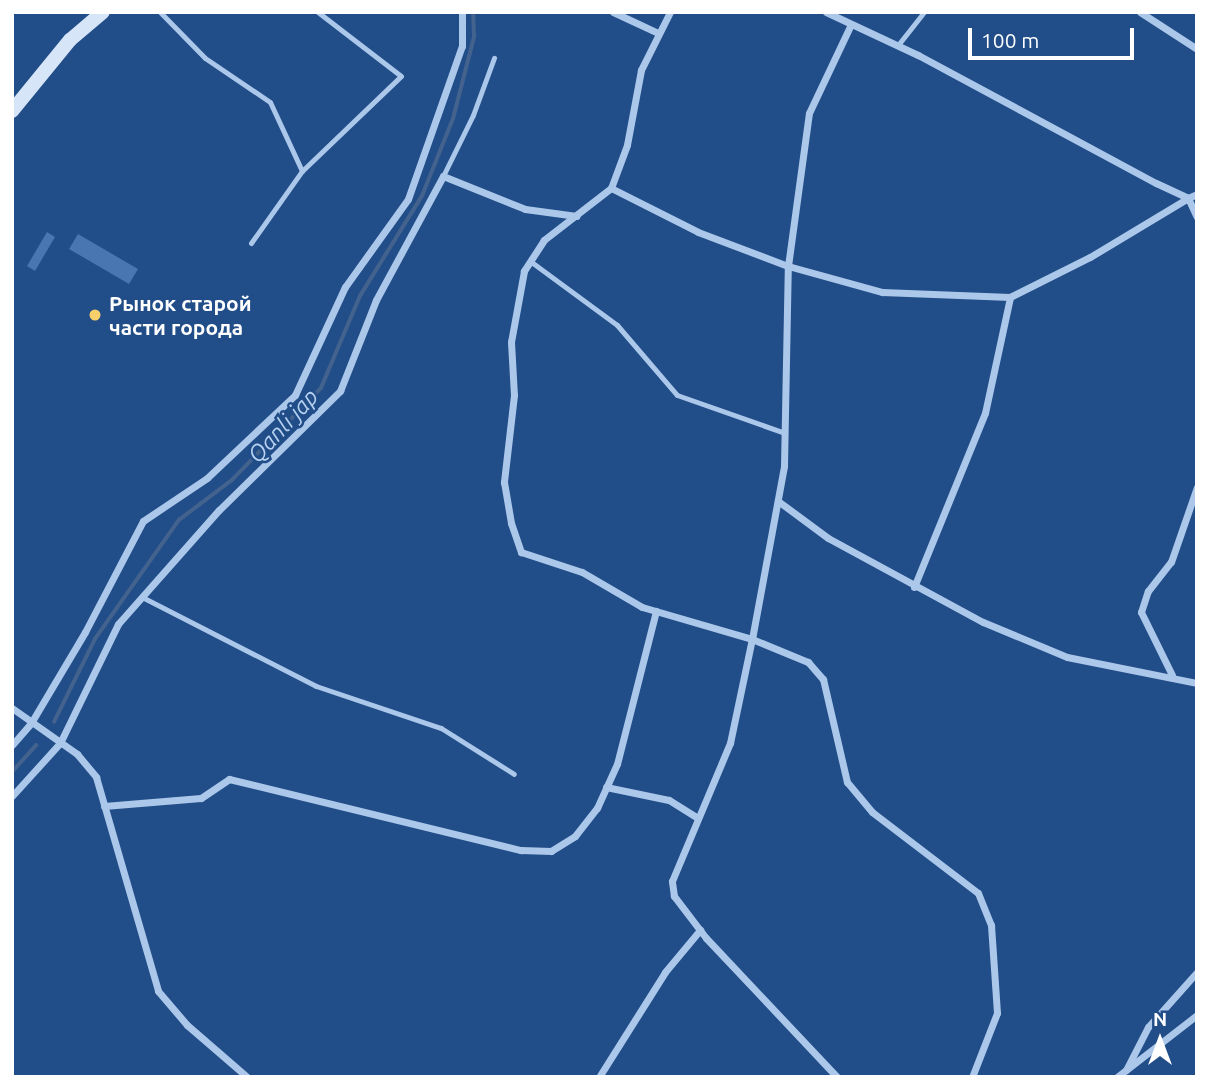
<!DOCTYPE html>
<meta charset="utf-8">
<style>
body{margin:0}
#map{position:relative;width:1209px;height:1089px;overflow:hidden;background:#214d88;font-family:Ubuntu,sans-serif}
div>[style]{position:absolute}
.stream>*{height:3.5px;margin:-1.75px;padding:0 1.75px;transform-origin:1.75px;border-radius:1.75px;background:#43638e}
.building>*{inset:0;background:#4976b0}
.lane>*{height:5px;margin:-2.5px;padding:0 2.5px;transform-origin:2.5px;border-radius:2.5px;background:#abc7ea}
.street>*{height:7px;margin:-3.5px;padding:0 3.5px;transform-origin:3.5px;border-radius:3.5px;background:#abc7ea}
.secondary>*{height:14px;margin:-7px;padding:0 7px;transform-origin:7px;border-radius:7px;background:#d6e5f8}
.dots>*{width:19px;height:19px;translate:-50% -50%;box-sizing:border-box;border:4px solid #214d88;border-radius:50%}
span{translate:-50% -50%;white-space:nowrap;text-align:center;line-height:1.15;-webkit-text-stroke:5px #214d88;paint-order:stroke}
.poi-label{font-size:21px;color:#fff;font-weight:700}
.left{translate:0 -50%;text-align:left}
.water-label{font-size:23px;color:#b7d1f1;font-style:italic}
.frame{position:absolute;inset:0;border:14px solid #fff;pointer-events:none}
.north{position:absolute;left:1125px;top:1005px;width:70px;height:70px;-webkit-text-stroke:5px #214d88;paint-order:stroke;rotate:0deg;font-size:19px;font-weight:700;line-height:28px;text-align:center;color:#fff}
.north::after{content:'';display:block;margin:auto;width:24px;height:32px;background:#fff;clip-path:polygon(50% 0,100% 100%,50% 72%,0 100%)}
.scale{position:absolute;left:968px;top:28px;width:166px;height:32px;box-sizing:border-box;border:4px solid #fff;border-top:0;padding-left:9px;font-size:21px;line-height:24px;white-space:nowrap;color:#fff;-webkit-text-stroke:5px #214d88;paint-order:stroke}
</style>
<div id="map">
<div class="stream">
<i style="left:54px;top:722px;width:93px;rotate:-63.7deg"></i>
<i style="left:95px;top:639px;width:146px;rotate:-54.8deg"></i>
<i style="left:179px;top:520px;width:66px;rotate:-37deg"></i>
<i style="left:232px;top:480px;width:128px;rotate:-45.9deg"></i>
<i style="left:321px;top:388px;width:100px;rotate:-67deg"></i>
<i style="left:360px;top:296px;width:118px;rotate:-58.2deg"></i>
<i style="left:422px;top:196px;width:83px;rotate:-68.1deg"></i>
<i style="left:453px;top:119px;width:85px;rotate:-75.6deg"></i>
<i style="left:474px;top:37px;width:25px;rotate:-92deg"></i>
<i style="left:12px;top:772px;width:36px;rotate:-48deg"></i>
</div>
<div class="building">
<i style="clip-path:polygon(47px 232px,55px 237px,35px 271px,27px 266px)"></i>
<i style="clip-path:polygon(78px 234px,138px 269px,129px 284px,69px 249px)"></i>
</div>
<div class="lane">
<i style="left:160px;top:12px;width:64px;rotate:45.6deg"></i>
<i style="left:205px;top:58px;width:78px;rotate:34.1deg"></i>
<i style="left:270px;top:102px;width:76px;rotate:65.1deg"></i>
<i style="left:898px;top:45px;width:42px;rotate:-51.8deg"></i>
<i style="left:443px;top:176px;width:68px;rotate:-63.8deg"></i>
<i style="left:473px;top:115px;width:61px;rotate:-69.8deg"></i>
<i style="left:251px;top:243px;width:88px;rotate:-54.7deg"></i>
<i style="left:302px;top:171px;width:137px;rotate:-43.8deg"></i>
<i style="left:401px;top:76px;width:105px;rotate:-142.4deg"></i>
<i style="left:530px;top:261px;width:108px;rotate:36.3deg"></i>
<i style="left:617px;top:325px;width:92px;rotate:49.4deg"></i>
<i style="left:677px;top:395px;width:114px;rotate:19.4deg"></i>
<i style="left:142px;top:597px;width:195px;rotate:27.1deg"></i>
<i style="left:316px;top:686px;width:132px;rotate:18.6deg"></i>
<i style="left:441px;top:728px;width:86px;rotate:32.2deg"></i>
</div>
<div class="street">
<i style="left:613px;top:12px;width:50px;rotate:25deg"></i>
<i style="left:670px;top:12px;width:65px;rotate:116.6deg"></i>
<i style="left:641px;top:70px;width:76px;rotate:100.6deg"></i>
<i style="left:627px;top:145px;width:46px;rotate:110.4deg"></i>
<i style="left:611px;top:188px;width:85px;rotate:142.2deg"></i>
<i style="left:544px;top:240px;width:37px;rotate:123deg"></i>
<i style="left:524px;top:271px;width:72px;rotate:100.4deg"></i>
<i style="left:511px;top:342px;width:53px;rotate:86.8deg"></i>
<i style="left:514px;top:395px;width:88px;rotate:96.6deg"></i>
<i style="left:504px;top:482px;width:42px;rotate:80.3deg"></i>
<i style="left:511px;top:523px;width:31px;rotate:71deg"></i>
<i style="left:521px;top:552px;width:64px;rotate:18.2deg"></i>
<i style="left:582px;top:572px;width:69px;rotate:30.3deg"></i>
<i style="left:642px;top:607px;width:115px;rotate:16.2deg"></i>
<i style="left:752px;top:639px;width:61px;rotate:22.3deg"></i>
<i style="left:808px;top:662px;width:23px;rotate:49deg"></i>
<i style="left:823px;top:679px;width:106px;rotate:76.9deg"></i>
<i style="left:847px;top:782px;width:39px;rotate:50deg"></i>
<i style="left:872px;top:812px;width:133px;rotate:37.4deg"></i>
<i style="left:978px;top:893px;width:35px;rotate:68deg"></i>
<i style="left:991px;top:925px;width:88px;rotate:86.1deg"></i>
<i style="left:997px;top:1013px;width:69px;rotate:111.3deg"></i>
<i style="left:826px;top:12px;width:102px;rotate:25.1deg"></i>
<i style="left:918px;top:55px;width:270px;rotate:28.3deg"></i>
<i style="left:1156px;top:183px;width:35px;rotate:25deg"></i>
<i style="left:1188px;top:198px;width:10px;rotate:-24deg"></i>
<i style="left:1140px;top:12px;width:68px;rotate:33deg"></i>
<i style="left:611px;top:188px;width:97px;rotate:26.8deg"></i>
<i style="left:698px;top:232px;width:96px;rotate:20.7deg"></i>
<i style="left:788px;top:266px;width:98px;rotate:15.5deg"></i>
<i style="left:882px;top:292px;width:128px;rotate:2.2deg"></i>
<i style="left:1010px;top:297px;width:89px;rotate:-26.6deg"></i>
<i style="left:1090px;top:257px;width:114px;rotate:-31deg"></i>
<i style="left:1188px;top:198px;width:21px;rotate:65deg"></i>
<i style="left:778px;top:501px;width:62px;rotate:36.5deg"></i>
<i style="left:828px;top:538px;width:176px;rotate:28.5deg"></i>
<i style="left:983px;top:622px;width:91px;rotate:22.6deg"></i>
<i style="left:1067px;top:657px;width:133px;rotate:11.3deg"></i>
<i style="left:914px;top:587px;width:188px;rotate:-67.8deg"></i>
<i style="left:985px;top:413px;width:119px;rotate:-77.8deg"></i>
<i style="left:1172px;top:675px;width:70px;rotate:-116.2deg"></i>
<i style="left:1141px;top:612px;width:22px;rotate:-72deg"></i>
<i style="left:1148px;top:591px;width:37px;rotate:-52deg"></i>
<i style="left:1171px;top:562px;width:79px;rotate:-70.9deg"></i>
<i style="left:12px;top:708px;width:80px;rotate:35.3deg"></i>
<i style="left:77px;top:754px;width:30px;rotate:50deg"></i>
<i style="left:96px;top:777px;width:223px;rotate:73.8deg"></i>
<i style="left:158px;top:991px;width:45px;rotate:49.5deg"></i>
<i style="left:187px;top:1025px;width:79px;rotate:40.9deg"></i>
<i style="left:12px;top:745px;width:29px;rotate:-49deg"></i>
<i style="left:31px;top:723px;width:106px;rotate:-59.3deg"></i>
<i style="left:85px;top:632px;width:125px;rotate:-62.4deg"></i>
<i style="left:143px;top:521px;width:77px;rotate:-33.9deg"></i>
<i style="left:207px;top:478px;width:121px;rotate:-43.3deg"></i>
<i style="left:295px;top:395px;width:119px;rotate:-65.2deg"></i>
<i style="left:345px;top:287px;width:108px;rotate:-54.4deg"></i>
<i style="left:408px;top:199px;width:162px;rotate:-70.6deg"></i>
<i style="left:462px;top:46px;width:34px;rotate:-90deg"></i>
<i style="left:606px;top:787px;width:64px;rotate:11.7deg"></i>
<i style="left:669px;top:800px;width:32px;rotate:32deg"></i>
<i style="left:12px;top:796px;width:72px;rotate:-47.8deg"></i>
<i style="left:60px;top:743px;width:132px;rotate:-64deg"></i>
<i style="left:118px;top:624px;width:152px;rotate:-48.5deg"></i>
<i style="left:219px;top:510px;width:170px;rotate:-44.5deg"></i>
<i style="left:340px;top:391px;width:98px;rotate:-68.4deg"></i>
<i style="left:376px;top:300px;width:141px;rotate:-61.6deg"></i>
<i style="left:443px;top:176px;width:88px;rotate:21.9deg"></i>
<i style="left:525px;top:209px;width:52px;rotate:7.7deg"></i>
<i style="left:104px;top:806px;width:97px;rotate:-4.7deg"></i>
<i style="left:201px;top:798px;width:34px;rotate:-34deg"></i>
<i style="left:229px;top:779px;width:301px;rotate:13.7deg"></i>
<i style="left:521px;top:850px;width:30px;rotate:2deg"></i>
<i style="left:551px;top:851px;width:28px;rotate:-32deg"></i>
<i style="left:575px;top:836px;width:36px;rotate:-52deg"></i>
<i style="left:597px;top:808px;width:48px;rotate:-65.6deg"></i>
<i style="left:617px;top:764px;width:158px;rotate:-75.7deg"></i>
<i style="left:1126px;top:1070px;width:48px;rotate:-62.9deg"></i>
<i style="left:1148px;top:1027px;width:74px;rotate:-48.3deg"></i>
<i style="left:599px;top:1077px;width:124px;rotate:-57.8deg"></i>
<i style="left:665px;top:972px;width:55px;rotate:-50.2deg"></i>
<i style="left:837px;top:1077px;width:191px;rotate:-133.3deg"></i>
<i style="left:706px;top:938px;width:53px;rotate:-127.3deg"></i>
<i style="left:674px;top:896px;width:15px;rotate:-98deg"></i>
<i style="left:672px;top:881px;width:150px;rotate:-67.2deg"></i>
<i style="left:730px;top:743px;width:106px;rotate:-78.1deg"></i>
<i style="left:752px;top:639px;width:176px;rotate:-79.5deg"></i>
<i style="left:784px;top:466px;width:200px;rotate:-88.9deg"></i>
<i style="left:788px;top:266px;width:154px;rotate:-82.2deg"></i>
<i style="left:809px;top:113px;width:98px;rotate:-64.7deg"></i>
<i style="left:1117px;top:1077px;width:101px;rotate:-37.8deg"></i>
</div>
<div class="secondary">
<i style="left:12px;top:111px;width:92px;rotate:-50.8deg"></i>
<i style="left:70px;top:40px;width:43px;rotate:-40.3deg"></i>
</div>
<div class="dots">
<i style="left:95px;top:315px;background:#f7d06c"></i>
</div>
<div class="poi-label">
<span class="left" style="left:109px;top:315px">Рынок старой<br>части города</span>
</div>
<div class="water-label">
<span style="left:283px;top:426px;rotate:-47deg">Qanli jap</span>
</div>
<div class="frame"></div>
<div class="north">N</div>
<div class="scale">100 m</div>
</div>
